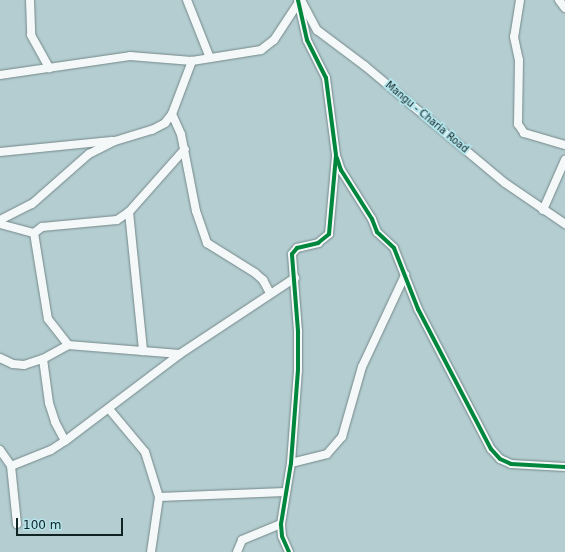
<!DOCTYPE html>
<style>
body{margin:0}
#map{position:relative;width:565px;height:552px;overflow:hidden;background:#b4cdd0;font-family:"DejaVu Sans",sans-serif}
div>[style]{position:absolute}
.roads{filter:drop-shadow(0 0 1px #74888a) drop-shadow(0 0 1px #74888a)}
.minor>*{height:8px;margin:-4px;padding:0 4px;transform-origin:4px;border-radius:4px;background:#f4f8f8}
.cycleway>*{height:4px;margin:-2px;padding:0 2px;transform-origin:2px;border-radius:2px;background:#00873e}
span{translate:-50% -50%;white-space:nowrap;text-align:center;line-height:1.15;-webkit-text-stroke:4px #b3e4ea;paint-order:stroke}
.street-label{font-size:10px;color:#0f2325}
.scale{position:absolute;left:16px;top:518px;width:107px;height:18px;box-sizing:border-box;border:2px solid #0f2325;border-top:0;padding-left:5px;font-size:12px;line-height:14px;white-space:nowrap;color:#0f2325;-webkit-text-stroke:3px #b3e4ea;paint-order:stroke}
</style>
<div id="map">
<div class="roads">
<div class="minor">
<i style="left:30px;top:0;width:35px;rotate:88deg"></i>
<i style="left:31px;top:35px;width:38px;rotate:61deg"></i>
<i style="left:187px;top:0;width:62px;rotate:68.4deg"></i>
<i style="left:520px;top:0;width:37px;rotate:99deg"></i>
<i style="left:514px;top:37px;width:24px;rotate:78deg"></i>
<i style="left:519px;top:60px;width:64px;rotate:90.9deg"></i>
<i style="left:518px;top:124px;width:11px;rotate:56deg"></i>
<i style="left:524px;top:133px;width:43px;rotate:16.3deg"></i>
<i style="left:559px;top:0;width:10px;rotate:53deg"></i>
<i style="left:302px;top:2px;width:32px;rotate:62deg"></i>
<i style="left:317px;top:30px;width:60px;rotate:36.9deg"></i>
<i style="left:365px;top:66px;width:182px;rotate:39.9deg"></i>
<i style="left:505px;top:183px;width:73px;rotate:34.3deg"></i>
<i style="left:0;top:75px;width:131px;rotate:-8.3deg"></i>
<i style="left:130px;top:56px;width:62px;rotate:4.6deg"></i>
<i style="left:192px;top:61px;width:70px;rotate:-9.1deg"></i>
<i style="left:261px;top:50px;width:16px;rotate:-38deg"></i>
<i style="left:274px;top:40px;width:45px;rotate:-56.7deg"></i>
<i style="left:172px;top:114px;width:22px;rotate:66deg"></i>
<i style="left:181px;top:134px;width:78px;rotate:79deg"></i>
<i style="left:196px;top:211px;width:34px;rotate:71deg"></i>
<i style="left:207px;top:243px;width:57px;rotate:32deg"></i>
<i style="left:255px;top:273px;width:11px;rotate:41deg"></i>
<i style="left:263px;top:280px;width:15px;rotate:62deg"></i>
<i style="left:0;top:152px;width:112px;rotate:-5.7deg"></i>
<i style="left:337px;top:158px;width:13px;rotate:72deg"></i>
<i style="left:341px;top:170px;width:58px;rotate:57.7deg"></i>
<i style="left:372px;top:219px;width:14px;rotate:69deg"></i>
<i style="left:377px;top:232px;width:23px;rotate:43deg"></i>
<i style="left:394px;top:248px;width:66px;rotate:68.5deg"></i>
<i style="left:418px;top:309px;width:158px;rotate:62.5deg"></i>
<i style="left:491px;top:449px;width:13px;rotate:48deg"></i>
<i style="left:500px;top:459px;width:12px;rotate:24deg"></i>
<i style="left:511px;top:464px;width:54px;rotate:3.2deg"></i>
<i style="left:543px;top:210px;width:55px;rotate:-66.3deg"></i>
<i style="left:129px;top:212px;width:140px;rotate:84.2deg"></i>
<i style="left:0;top:220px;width:36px;rotate:-27deg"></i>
<i style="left:32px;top:204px;width:76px;rotate:-41.3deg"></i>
<i style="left:89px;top:154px;width:29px;rotate:-27deg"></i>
<i style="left:115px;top:141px;width:39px;rotate:-17deg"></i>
<i style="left:152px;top:130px;width:15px;rotate:-28deg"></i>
<i style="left:165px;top:123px;width:11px;rotate:-52deg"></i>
<i style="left:172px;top:114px;width:57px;rotate:-69.3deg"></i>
<i style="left:0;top:224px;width:35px;rotate:15deg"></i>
<i style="left:34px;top:233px;width:10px;rotate:-37deg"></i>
<i style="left:42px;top:227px;width:75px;rotate:-5.3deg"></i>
<i style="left:117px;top:220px;width:14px;rotate:-34deg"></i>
<i style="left:129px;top:212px;width:84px;rotate:-48.4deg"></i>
<i style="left:34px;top:233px;width:87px;rotate:80.8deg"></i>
<i style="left:48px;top:319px;width:33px;rotate:52deg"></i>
<i style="left:0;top:358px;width:14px;rotate:25deg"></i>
<i style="left:13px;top:364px;width:11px;rotate:5deg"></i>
<i style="left:24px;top:365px;width:20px;rotate:-18deg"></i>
<i style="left:43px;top:359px;width:29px;rotate:-29deg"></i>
<i style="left:68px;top:345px;width:112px;rotate:4.6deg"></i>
<i style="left:43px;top:359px;width:44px;rotate:82.2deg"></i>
<i style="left:49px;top:403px;width:20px;rotate:72deg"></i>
<i style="left:55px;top:422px;width:21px;rotate:62deg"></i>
<i style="left:109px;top:409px;width:56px;rotate:50.1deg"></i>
<i style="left:145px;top:452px;width:47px;rotate:72.7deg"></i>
<i style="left:0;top:450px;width:19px;rotate:55deg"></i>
<i style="left:291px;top:463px;width:37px;rotate:-14deg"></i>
<i style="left:327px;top:454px;width:23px;rotate:-49deg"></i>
<i style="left:342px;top:437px;width:73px;rotate:-74.1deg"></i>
<i style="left:362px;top:367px;width:102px;rotate:-64.9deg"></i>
<i style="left:17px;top:524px;width:58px;rotate:-95.9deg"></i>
<i style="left:11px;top:466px;width:43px;rotate:-21.8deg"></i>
<i style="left:51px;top:450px;width:17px;rotate:-33deg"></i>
<i style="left:65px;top:441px;width:144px;rotate:-37.1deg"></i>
<i style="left:180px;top:354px;width:138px;rotate:-33.5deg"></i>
<i style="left:151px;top:552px;width:56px;rotate:-81.7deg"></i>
<i style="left:159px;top:497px;width:126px;rotate:-2.3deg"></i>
<i style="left:237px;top:552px;width:13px;rotate:-67deg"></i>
<i style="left:242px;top:540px;width:42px;rotate:-22.3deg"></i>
<i style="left:289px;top:552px;width:17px;rotate:-114deg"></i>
<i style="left:282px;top:536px;width:12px;rotate:-95deg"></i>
<i style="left:281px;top:524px;width:62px;rotate:-80.7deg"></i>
<i style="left:291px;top:463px;width:93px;rotate:-85.7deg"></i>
<i style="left:298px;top:370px;width:39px;rotate:-90deg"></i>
<i style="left:298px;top:331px;width:77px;rotate:-94.5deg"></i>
<i style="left:292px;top:254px;width:8px;rotate:-50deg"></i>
<i style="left:297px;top:248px;width:22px;rotate:-13deg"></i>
<i style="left:318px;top:243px;width:14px;rotate:-39deg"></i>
<i style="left:329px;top:234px;width:79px;rotate:-84.9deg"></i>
<i style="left:336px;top:155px;width:78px;rotate:-97.4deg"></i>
<i style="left:326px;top:78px;width:42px;rotate:-116.6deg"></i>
<i style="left:307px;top:40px;width:41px;rotate:-102.7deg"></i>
</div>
</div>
<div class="cycleway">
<i style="left:337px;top:158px;width:13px;rotate:72deg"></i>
<i style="left:341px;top:170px;width:58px;rotate:57.7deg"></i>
<i style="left:372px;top:219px;width:14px;rotate:69deg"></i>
<i style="left:377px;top:232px;width:23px;rotate:43deg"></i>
<i style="left:394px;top:248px;width:66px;rotate:68.5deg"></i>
<i style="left:418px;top:309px;width:158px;rotate:62.5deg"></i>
<i style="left:491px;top:449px;width:13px;rotate:48deg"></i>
<i style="left:500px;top:459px;width:12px;rotate:24deg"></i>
<i style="left:511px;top:464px;width:54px;rotate:3.2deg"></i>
<i style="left:289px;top:552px;width:17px;rotate:-114deg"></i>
<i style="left:282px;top:536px;width:12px;rotate:-95deg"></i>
<i style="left:281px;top:524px;width:62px;rotate:-80.7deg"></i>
<i style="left:291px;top:463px;width:93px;rotate:-85.7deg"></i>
<i style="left:298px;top:370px;width:39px;rotate:-90deg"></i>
<i style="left:298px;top:331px;width:77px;rotate:-94.5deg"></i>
<i style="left:292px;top:254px;width:8px;rotate:-50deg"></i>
<i style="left:297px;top:248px;width:22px;rotate:-13deg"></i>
<i style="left:318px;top:243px;width:14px;rotate:-39deg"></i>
<i style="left:329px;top:234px;width:79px;rotate:-84.9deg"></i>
<i style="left:336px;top:155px;width:78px;rotate:-97.4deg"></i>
<i style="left:326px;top:78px;width:42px;rotate:-116.6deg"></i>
<i style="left:307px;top:40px;width:41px;rotate:-102.7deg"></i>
</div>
<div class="street-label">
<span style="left:427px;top:117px;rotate:40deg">Mangu - Charia Road</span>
</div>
<div class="scale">100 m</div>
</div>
